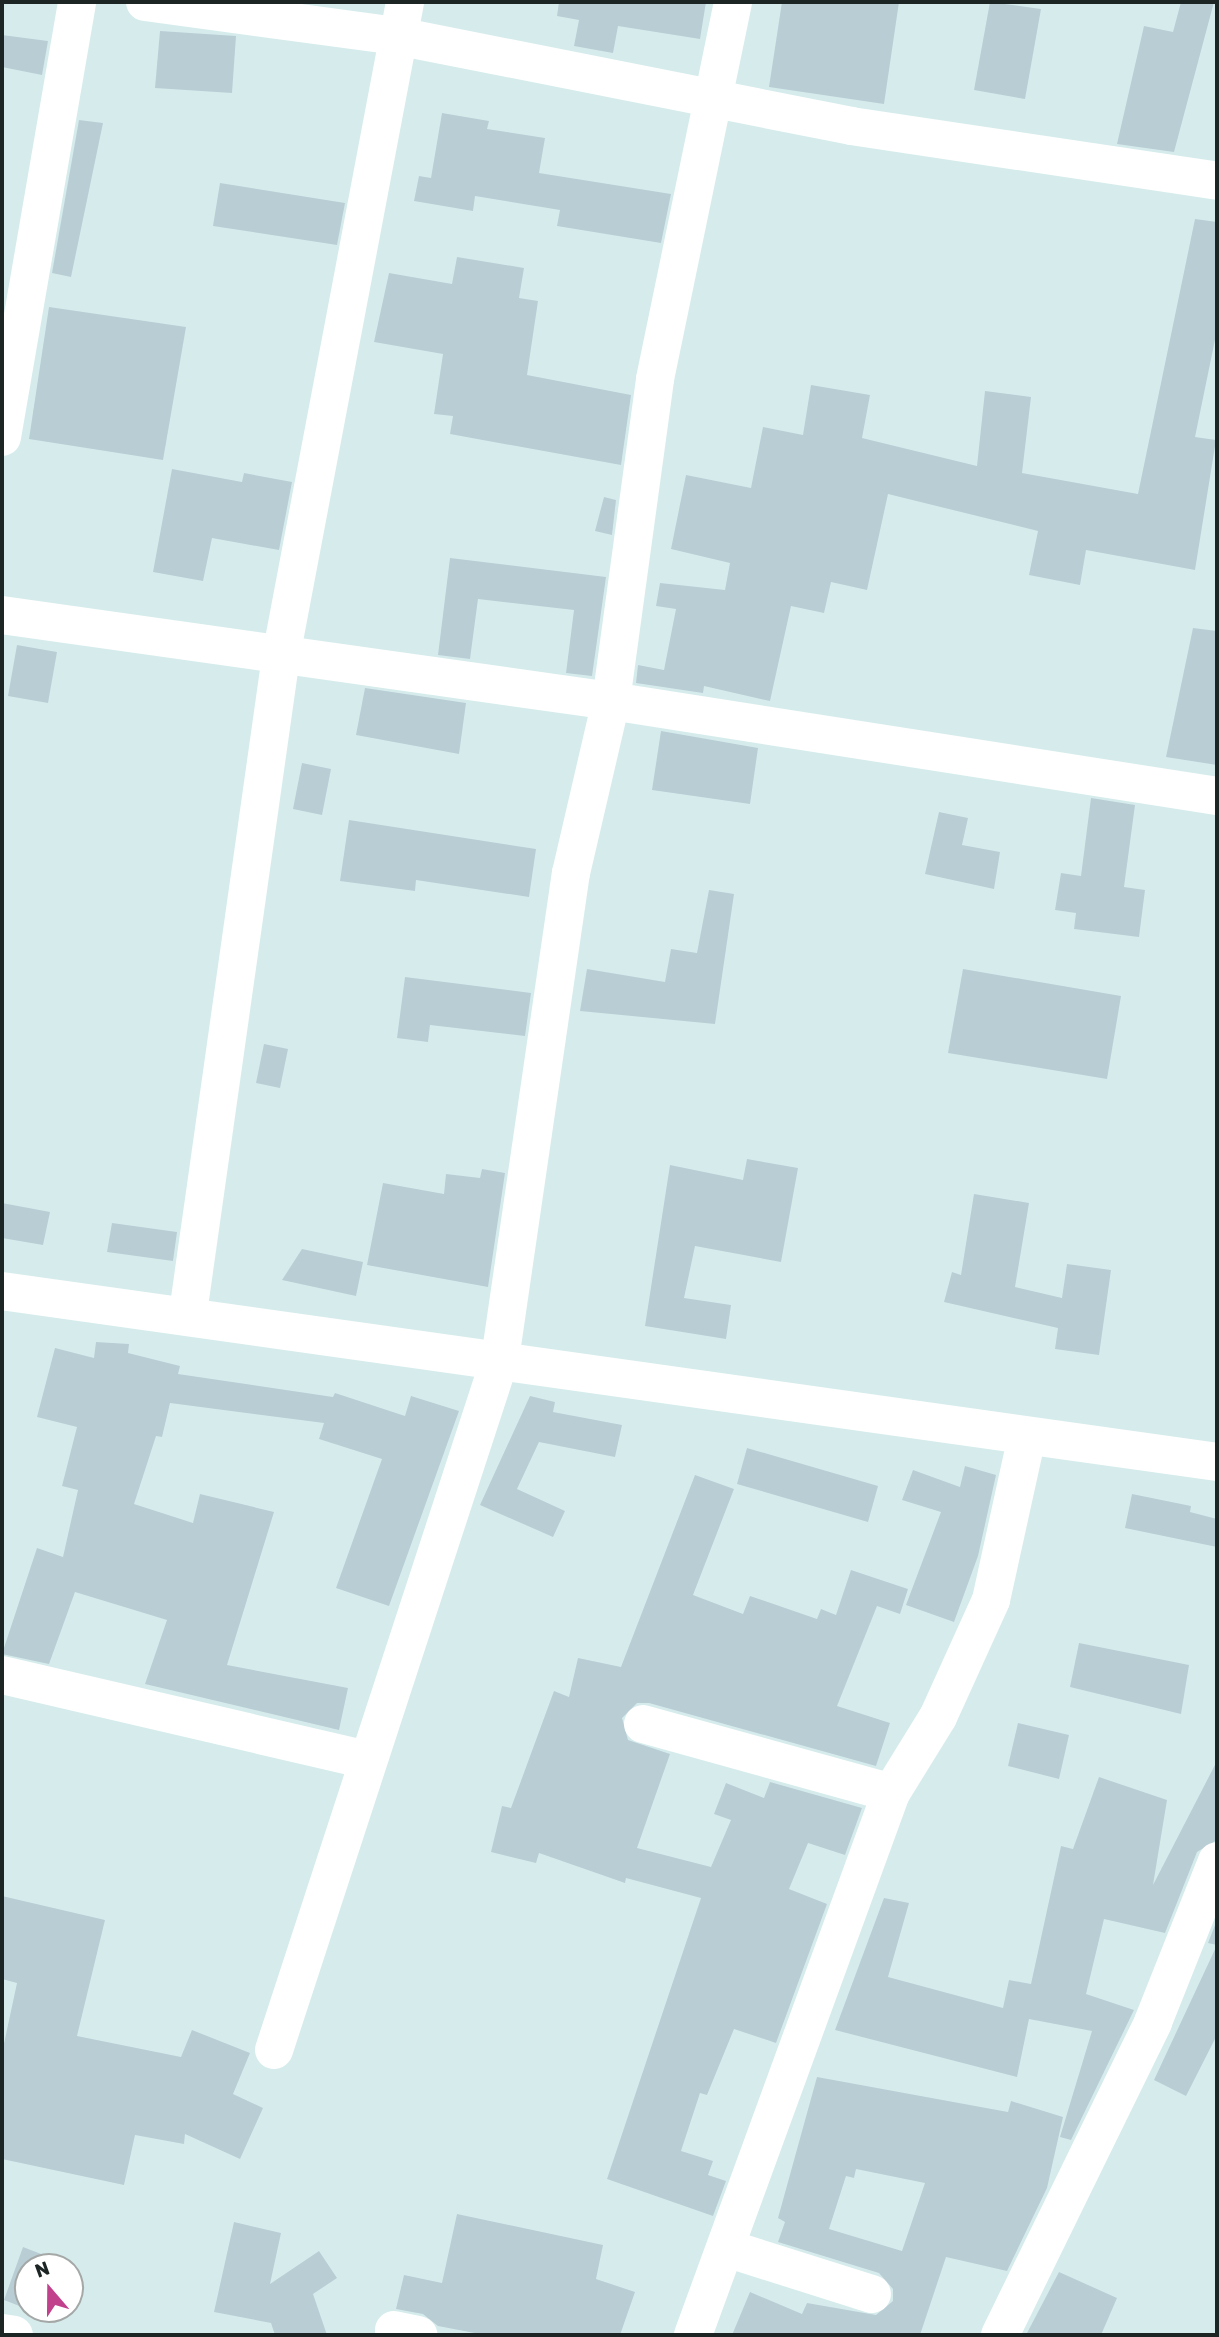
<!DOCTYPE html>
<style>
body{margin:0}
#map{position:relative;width:1219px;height:2337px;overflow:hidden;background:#d6ecec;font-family:Rubik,sans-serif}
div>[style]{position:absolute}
.building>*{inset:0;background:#b9cdd5}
.minor>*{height:38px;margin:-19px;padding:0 19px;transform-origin:19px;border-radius:19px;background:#fff}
span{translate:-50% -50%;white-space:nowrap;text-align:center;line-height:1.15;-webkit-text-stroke:5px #fff;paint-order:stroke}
.frame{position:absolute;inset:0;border:4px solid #1c2524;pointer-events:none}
.north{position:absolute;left:14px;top:2253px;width:70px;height:70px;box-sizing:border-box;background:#fff;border:2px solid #a4a8a7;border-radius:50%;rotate:340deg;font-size:19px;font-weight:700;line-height:28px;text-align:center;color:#1c2524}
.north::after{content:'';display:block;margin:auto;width:24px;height:32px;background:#c1418d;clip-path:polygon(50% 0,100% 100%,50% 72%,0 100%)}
</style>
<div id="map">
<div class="building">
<i style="clip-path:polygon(559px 2px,706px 2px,700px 39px,618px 26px,613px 53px,574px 46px,579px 20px,557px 16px)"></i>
<i style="clip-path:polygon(782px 2px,899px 2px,884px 104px,769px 87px)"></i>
<i style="clip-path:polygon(990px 2px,1041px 9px,1025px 99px,974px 90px)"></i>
<i style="clip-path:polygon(1181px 2px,1214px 2px,1174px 152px,1117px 144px,1144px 26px,1173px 32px)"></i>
<i style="clip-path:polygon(160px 31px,236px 36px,232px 93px,155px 88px)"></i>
<i style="clip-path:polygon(2px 35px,48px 41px,42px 75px,2px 67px)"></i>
<i style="clip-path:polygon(442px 113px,489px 121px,487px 129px,545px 138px,539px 173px,671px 194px,661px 243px,557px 226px,560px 210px,475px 196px,473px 211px,414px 201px,419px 176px,431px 178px)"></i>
<i style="clip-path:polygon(79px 120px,103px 123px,71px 277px,52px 273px)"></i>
<i style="clip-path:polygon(220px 183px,345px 203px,337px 245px,213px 226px)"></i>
<i style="clip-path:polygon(1195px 219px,1217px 222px,1217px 330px,1195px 437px,1216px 440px,1195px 570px,1086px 550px,1080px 585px,1029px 575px,1038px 531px,888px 494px,867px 590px,831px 582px,824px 613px,791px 606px,770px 701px,704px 686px,703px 693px,636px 683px,638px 665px,664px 670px,676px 609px,656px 606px,660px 583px,725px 590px,730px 563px,671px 549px,686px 475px,751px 488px,763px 427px,803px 435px,811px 385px,870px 395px,862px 438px,977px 466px,985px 391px,1031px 397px,1022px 473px,1138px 494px)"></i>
<i style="clip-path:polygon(457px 257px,524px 268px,519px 298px,538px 301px,527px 375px,631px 395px,621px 465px,450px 434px,453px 416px,434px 414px,443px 354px,374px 342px,389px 273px,452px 284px)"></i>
<i style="clip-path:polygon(49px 307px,186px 327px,163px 460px,29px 439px)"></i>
<i style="clip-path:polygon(172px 469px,242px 482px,244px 473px,292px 482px,279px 550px,212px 538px,203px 581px,153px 572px)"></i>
<i style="clip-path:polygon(604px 497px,616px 500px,612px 535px,595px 531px)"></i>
<i style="clip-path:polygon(450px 558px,606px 577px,592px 676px,566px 673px,574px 610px,478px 599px,470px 659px,438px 655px)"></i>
<i style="clip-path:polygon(1193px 628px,1217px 631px,1217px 765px,1166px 757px)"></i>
<i style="clip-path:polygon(17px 645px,57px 652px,48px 703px,8px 696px)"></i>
<i style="clip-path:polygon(365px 688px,466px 703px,459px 754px,356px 735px)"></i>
<i style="clip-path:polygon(661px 731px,758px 748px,750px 804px,652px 790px)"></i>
<i style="clip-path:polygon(302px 763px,331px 769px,322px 815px,293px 809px)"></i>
<i style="clip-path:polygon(1091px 798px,1135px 805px,1124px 887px,1145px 890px,1139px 937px,1074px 929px,1076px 913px,1055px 910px,1061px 873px,1081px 876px)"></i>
<i style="clip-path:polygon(939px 812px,968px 818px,962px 845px,1000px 852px,994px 889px,925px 874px)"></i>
<i style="clip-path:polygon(349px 820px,536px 849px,529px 897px,416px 880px,415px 891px,340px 881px)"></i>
<i style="clip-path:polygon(709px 890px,734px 894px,715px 1024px,580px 1011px,587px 969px,665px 982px,671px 949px,697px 953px)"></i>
<i style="clip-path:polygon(963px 969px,1121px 996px,1107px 1079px,948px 1053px)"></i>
<i style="clip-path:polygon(405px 977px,531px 993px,525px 1036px,430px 1025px,428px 1042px,397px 1038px)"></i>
<i style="clip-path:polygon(264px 1044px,288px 1049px,280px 1088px,256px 1083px)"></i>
<i style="clip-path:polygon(747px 1159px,798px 1168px,781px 1262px,695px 1246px,684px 1298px,731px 1305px,726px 1339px,645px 1326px,670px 1165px,743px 1180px)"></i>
<i style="clip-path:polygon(482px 1169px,505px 1173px,488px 1287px,367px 1265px,383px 1183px,444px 1194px,446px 1174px,480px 1178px)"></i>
<i style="clip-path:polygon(974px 1194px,1029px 1203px,1015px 1287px,1062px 1298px,1067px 1264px,1111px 1270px,1099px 1355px,1055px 1349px,1058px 1328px,944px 1302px,952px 1272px,961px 1275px)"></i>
<i style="clip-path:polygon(2px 1203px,50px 1212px,43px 1245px,2px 1238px)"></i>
<i style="clip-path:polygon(112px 1223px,177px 1232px,173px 1261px,107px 1252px)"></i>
<i style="clip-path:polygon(302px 1249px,363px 1262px,356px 1296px,282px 1280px)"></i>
<i style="clip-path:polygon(96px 1342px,129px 1344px,128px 1353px,180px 1366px,178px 1374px,333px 1397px,335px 1393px,405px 1416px,411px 1396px,459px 1411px,389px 1606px,336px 1588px,382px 1459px,319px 1439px,324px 1423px,170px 1403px,162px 1437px,156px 1436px,134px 1504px,193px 1523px,200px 1494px,274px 1512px,227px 1665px,348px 1688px,339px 1730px,145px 1684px,167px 1620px,75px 1592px,49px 1664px,2px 1654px,37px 1548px,63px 1557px,78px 1490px,62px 1486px,77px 1427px,37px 1417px,55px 1348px,94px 1358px)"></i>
<i style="clip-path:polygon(530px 1396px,555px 1402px,553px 1412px,622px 1425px,615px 1457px,539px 1442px,517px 1489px,565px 1511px,553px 1537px,480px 1505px)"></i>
<i style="clip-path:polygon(747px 1448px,878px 1486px,868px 1522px,737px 1484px)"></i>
<i style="clip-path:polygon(965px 1466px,996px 1475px,978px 1556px,954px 1622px,906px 1605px,941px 1512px,902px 1500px,913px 1470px,960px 1487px)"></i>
<i style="clip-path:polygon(695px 1475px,734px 1489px,693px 1595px,743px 1614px,750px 1596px,817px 1619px,821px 1609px,836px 1615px,851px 1570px,908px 1589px,900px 1614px,877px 1606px,837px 1706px,890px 1723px,876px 1766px,649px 1703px,637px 1703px,622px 1718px,628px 1740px,670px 1754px,637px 1848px,711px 1867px,731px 1820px,714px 1814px,726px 1783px,764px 1798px,770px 1782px,862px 1808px,845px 1855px,808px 1843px,789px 1889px,827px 1904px,776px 2043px,734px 2029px,707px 2095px,700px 2093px,681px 2151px,713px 2161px,708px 2175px,726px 2181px,713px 2216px,607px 2179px,701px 1898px,626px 1878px,625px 1883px,539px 1853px,536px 1863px,491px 1852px,502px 1806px,511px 1808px,554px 1691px,569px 1697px,578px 1658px,621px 1667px)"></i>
<i style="clip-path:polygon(1132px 1494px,1191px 1506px,1190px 1512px,1217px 1519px,1217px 1547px,1125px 1528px)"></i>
<i style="clip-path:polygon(1079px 1643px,1189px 1665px,1181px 1714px,1070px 1687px)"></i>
<i style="clip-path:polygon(1018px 1723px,1069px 1735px,1059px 1779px,1008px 1766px)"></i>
<i style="clip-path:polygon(1217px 1761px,1217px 1840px,1197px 1852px,1165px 1933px,1104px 1919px,1086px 1994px,1134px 2010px,1071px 2140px,1060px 2137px,1092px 2031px,1029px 2019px,1017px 2077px,835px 2030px,884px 1898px,909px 1903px,888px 1977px,1003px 2008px,1009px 1980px,1031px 1984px,1061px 1846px,1073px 1849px,1099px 1777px,1167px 1800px,1153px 1885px)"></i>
<i style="clip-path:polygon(2px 1896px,105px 1920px,77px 2036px,181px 2057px,192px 2030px,250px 2053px,233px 2094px,263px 2108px,240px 2159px,185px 2134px,184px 2144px,135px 2135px,124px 2185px,2px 2159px,2px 2053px,17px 1983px,2px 1979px)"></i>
<i style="clip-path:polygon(1217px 1920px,1217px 2035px,1186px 2096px,1154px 2080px,1217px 1945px,1208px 1943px)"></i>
<i style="clip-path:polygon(evenodd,817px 2077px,1008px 2112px,1011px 2101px,1063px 2117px,1047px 2188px,1007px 2271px,946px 2257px,920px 2335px,732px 2335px,750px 2292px,802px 2314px,807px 2303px,876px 2315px,893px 2301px,893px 2289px,879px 2273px,778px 2242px,785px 2222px,778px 2218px,817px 2077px,856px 2169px,925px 2183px,902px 2251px,829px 2229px,846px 2176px,854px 2178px,856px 2169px)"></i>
<i style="clip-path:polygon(457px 2214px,603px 2245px,596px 2279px,635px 2292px,620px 2335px,485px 2335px,438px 2326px,423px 2314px,396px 2309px,404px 2275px,442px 2283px)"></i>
<i style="clip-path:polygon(234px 2222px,281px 2233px,270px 2284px,319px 2251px,337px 2278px,313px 2294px,327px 2335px,275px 2335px,271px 2323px,214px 2312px)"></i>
<i style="clip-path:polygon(23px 2247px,54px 2259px,51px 2267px,28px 2267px,28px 2309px,35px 2312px,4px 2300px)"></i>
<i style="clip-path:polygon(1059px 2272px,1117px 2298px,1101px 2335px,1026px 2335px)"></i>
</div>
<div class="minor">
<i style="left:145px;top:2px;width:254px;rotate:7.7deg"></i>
<i style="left:397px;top:36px;width:463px;rotate:11.2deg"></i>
<i style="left:851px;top:126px;width:370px;rotate:8.5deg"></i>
<i style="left:2px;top:437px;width:441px;rotate:-80.2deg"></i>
<i style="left:2px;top:615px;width:615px;rotate:8.04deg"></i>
<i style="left:611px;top:701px;width:613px;rotate:8.91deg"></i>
<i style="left:2px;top:1291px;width:1227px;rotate:8.01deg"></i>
<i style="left:188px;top:1313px;width:664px;rotate:-81.94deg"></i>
<i style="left:281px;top:656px;width:666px;rotate:-79.26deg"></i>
<i style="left:2px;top:1675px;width:375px;rotate:13.1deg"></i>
<i style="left:643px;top:1724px;width:257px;rotate:15.5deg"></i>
<i style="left:274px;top:2050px;width:727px;rotate:-71.89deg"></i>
<i style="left:500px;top:1359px;width:491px;rotate:-81.7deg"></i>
<i style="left:571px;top:873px;width:177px;rotate:-76.9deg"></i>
<i style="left:611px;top:701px;width:325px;rotate:-82.2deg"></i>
<i style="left:655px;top:379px;width:385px;rotate:-78.3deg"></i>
<i style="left:726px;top:2248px;width:153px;rotate:17.5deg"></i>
<i style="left:394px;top:2330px;width:25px;rotate:12deg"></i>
<i style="left:2px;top:2333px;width:12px;rotate:9deg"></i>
<i style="left:693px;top:2335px;width:577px;rotate:-69.93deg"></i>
<i style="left:891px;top:1793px;width:89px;rotate:-58.3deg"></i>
<i style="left:938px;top:1717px;width:128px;rotate:-65.6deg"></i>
<i style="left:991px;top:1600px;width:168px;rotate:-77.6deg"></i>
<i style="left:1000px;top:2335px;width:348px;rotate:-63.9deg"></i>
<i style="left:1153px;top:2022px;width:173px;rotate:-68.3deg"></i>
</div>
<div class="frame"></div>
<div class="north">N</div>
</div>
